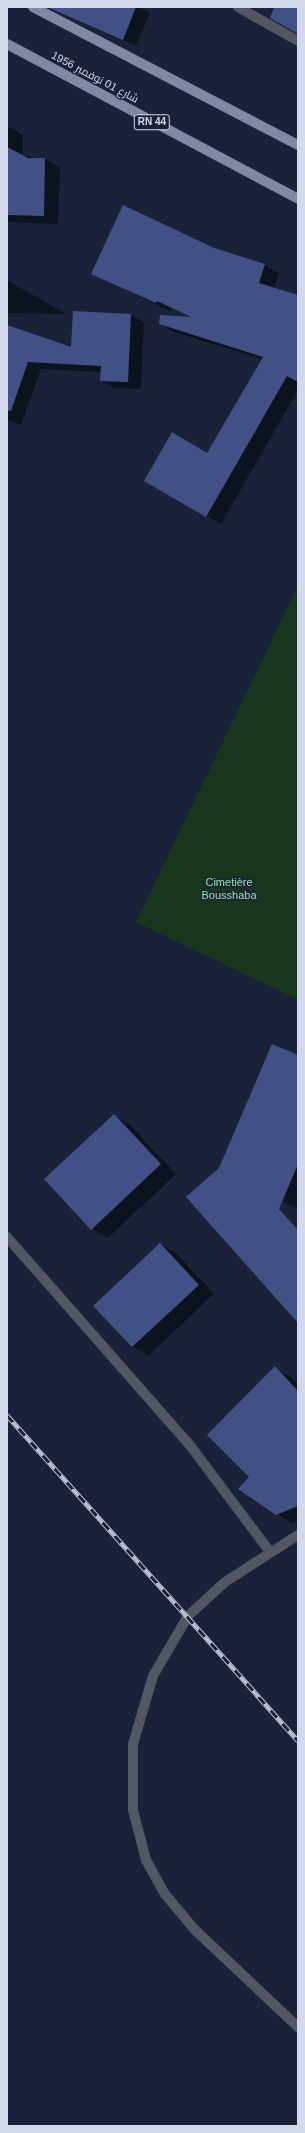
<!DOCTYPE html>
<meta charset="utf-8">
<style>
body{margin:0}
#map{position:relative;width:305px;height:2133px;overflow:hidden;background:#1a223a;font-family:Helvetica,Cairo,sans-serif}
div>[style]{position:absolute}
.green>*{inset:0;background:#18361e}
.shadow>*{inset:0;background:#0007}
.building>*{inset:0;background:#415186}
.minor>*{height:10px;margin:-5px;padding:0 5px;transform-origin:5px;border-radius:5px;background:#525763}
.tertiary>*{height:10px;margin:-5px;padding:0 5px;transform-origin:5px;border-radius:5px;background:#525763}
.primary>*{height:10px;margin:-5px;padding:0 5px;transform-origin:5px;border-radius:5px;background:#8089a4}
.rail>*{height:4.5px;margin-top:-2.25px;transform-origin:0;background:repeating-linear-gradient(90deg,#1a223a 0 9px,#bcc2d4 0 18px);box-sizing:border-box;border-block:1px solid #bcc2d4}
span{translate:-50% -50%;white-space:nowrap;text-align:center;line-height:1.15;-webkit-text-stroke:3px #1a223a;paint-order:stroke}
.shield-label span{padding:1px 3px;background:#1a223a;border:1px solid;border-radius:3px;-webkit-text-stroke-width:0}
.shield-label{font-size:10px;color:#d3d9ea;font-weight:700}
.street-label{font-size:11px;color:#d3d9ea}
.park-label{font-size:11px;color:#93e3a1}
.frame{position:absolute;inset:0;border:8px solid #d3d9ea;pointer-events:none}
</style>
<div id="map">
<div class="green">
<i style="clip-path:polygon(298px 586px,298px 1000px,136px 922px)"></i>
</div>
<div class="shadow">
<i style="clip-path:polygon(84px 7px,139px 7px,150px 13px,136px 46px,78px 20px)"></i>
<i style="clip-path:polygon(7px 126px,23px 135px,23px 156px,45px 159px,60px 167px,58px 224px,7px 222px)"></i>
<i style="clip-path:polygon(214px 249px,265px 265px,279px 273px,274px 289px,298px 296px,298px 390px,221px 524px,145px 480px,207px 454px,263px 359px,174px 332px,160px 323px,192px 318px,172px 308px,170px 311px,93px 273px)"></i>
<i style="clip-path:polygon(7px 280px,54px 307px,66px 314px,7px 313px)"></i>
<i style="clip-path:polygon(74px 312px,131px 315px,144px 322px,141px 389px,114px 388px,101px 381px,101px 372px,41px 369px,21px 425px,7px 420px,7px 326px,72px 348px)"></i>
<i style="clip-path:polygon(298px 1056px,298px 1209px,260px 1191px,298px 1240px,298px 1321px,220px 1168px)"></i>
<i style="clip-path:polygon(114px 1116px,130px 1125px,176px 1174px,108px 1238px,92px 1229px)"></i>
<i style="clip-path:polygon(160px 1244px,176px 1253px,214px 1294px,148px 1356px,132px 1346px)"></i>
<i style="clip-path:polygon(275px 1368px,291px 1377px,298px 1384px,298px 1521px,292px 1523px,277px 1514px,251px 1477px)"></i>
</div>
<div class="building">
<i style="clip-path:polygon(47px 7px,136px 7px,123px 40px)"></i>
<i style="clip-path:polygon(274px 7px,298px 7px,298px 34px,270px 18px)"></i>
<i style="clip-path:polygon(7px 147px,28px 158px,45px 158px,44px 216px,7px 215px)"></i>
<i style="clip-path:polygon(123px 205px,214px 248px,265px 264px,259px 283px,298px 295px,298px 382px,287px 376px,206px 517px,144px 481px,172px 432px,207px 453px,263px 357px,159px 324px,160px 315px,191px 317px,157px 301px,156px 303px,91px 274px)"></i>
<i style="clip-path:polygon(73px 311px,131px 314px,128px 382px,100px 381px,101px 366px,28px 362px,11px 411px,7px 410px,7px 325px,71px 347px)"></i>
<i style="clip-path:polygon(272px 1044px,298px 1055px,298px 1164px,279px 1209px,298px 1230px,298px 1323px,186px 1197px,219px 1168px)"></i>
<i style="clip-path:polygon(114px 1114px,161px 1164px,91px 1230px,44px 1179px)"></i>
<i style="clip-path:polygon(160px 1243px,199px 1285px,132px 1347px,93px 1306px)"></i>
<i style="clip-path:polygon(275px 1366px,298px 1391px,298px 1506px,276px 1515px,238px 1489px,249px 1477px,207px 1435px)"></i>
</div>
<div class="minor">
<i style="left:238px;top:7px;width:69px;rotate:29.5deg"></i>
<i style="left:7px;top:1237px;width:276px;rotate:48.7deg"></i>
<i style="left:189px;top:1444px;width:135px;rotate:53.1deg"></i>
</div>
<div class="tertiary">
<i style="left:298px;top:1535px;width:87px;rotate:147.2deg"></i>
<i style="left:225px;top:1582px;width:50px;rotate:137.4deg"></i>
<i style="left:188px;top:1616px;width:69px;rotate:120.3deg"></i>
<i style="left:153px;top:1676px;width:71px;rotate:106.4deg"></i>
<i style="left:133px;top:1744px;width:66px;rotate:90deg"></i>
<i style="left:133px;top:1810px;width:52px;rotate:75.4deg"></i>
<i style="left:146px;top:1860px;width:39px;rotate:61deg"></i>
<i style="left:165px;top:1894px;width:45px;rotate:50.4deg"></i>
<i style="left:194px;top:1929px;width:143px;rotate:43.3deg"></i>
</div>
<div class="primary">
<i style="left:33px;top:7px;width:299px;rotate:27.5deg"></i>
<i style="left:7px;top:44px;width:330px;rotate:28deg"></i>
</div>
<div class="rail">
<i style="left:7px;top:1415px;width:437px;rotate:48.2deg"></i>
</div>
<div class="shield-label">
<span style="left:152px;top:122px">RN 44</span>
</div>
<div class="street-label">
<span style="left:95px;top:77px;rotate:28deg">شارع 01 نوفمبر 1956</span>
</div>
<div class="park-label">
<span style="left:229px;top:889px">Cimetière<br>Bousshaba</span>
</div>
<div class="frame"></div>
</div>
